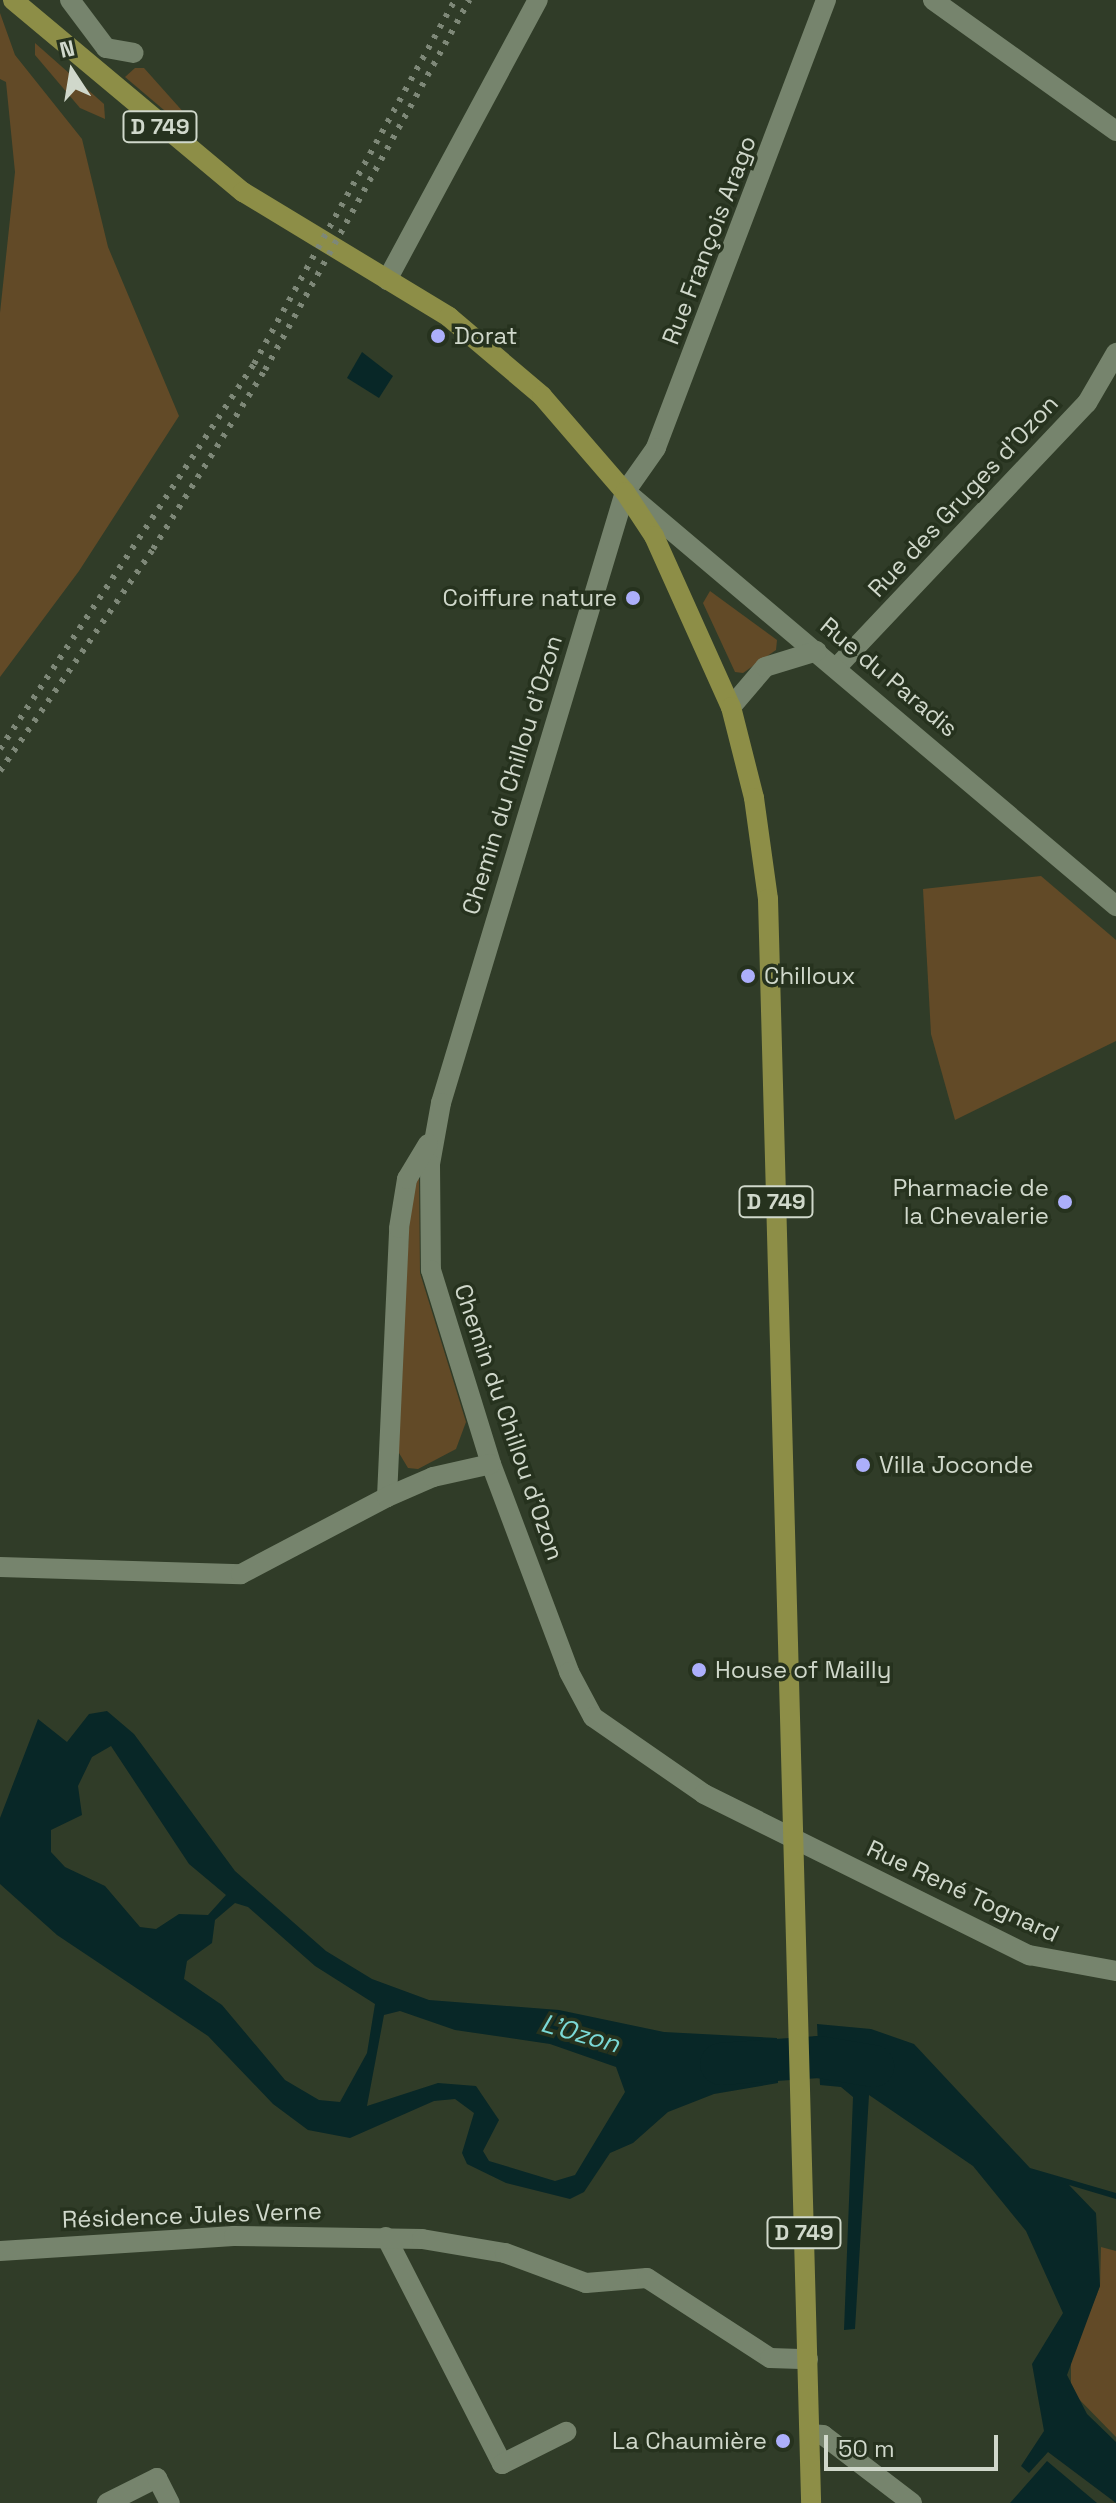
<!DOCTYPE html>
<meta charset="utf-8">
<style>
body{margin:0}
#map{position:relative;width:1116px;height:2503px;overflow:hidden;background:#303c28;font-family:"Space Grotesk",sans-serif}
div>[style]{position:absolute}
.green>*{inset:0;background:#624a27}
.water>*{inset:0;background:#082727}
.river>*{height:42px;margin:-21px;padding:0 21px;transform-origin:21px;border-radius:21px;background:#082727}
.street>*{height:20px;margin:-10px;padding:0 10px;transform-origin:10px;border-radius:10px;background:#76846d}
.secondary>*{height:20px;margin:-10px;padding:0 10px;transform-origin:10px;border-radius:10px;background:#76846d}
.primary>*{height:20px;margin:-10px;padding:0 10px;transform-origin:10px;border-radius:10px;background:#8d8e47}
.rail>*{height:6px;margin-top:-3px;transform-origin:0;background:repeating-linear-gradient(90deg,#7e8878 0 4px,transparent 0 12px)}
.dots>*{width:22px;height:22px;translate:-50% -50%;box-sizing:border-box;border:4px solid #26321e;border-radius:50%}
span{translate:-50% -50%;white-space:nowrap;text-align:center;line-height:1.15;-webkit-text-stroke:7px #26321e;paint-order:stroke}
.shield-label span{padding:2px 6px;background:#26321e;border:2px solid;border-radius:6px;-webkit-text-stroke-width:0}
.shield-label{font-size:22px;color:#d0d8cb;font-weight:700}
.street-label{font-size:24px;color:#d0d8cb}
.poi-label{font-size:24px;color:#d0d8cb}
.left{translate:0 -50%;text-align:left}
.right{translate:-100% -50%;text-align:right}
.water-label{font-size:26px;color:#7bd9d6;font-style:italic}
.north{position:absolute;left:32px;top:32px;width:80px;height:80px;-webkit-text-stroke:6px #26321e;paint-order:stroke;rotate:348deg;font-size:22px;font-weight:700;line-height:32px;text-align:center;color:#d0d8cb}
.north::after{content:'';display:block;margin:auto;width:28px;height:36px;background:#d0d8cb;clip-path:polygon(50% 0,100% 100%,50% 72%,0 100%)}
.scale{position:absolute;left:824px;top:2435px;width:174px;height:36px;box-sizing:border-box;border:4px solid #d0d8cb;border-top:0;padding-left:10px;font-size:24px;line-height:28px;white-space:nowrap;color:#d0d8cb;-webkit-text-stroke:6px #26321e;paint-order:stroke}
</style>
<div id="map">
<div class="green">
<i style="clip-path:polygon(0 13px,15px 55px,82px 139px,108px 247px,179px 416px,79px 571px,0 677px,0 313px,15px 172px,6px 82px,0 79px)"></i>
<i style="clip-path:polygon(35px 43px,104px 104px,105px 119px,80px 108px,35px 55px)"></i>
<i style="clip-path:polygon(135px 68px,144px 68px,194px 124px,184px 127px,125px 77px)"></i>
<i style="clip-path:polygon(710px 591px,777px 640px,776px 650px,743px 673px,735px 672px,703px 603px)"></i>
<i style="clip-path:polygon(1041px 876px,1116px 940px,1116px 1041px,955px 1120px,931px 1034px,923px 889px)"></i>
<i style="clip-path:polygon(419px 1176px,420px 1273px,466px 1422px,456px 1449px,418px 1469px,408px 1468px,396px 1448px,411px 1196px)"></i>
<i style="clip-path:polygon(1101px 2247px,1116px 2251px,1116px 2437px,1071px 2391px,1071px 2359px,1100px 2286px)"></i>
</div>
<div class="water">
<i style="clip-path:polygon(362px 352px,393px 376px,379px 398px,347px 378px)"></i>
<i style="clip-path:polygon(evenodd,107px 1711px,134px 1734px,235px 1871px,326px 1951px,372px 1979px,429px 2000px,559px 2010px,664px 2032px,777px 2038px,778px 2083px,714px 2094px,668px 2112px,633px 2143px,610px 2153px,584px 2192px,570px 2199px,506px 2183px,467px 2164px,462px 2153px,474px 2113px,455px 2099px,434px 2101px,350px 2138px,308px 2130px,273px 2104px,208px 2036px,57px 1935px,0 1884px,0 1818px,38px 1719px,67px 1742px,89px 1714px,107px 1711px,111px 1746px,189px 1864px,226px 1895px,208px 1915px,179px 1914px,156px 1929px,140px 1927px,105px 1886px,65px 1867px,51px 1852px,51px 1830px,82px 1815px,78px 1786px,92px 1757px,111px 1746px,107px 1711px,235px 1903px,248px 1907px,315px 1966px,375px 2004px,367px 2053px,340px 2102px,319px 2100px,285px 2080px,222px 2005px,184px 1979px,187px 1961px,212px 1943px,215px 1920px,235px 1903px,107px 1711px,400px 2011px,455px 2030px,550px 2044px,616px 2067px,625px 2092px,575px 2175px,555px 2181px,489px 2161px,483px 2151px,499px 2120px,476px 2086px,438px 2083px,367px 2106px,384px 2015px,400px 2011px)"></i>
<i style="clip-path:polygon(817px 2024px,871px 2029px,914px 2044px,1030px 2168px,1116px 2193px,1116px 2199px,1069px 2185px,1096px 2213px,1100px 2286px,1067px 2375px,1087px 2414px,1116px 2442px,1116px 2503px,1048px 2452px,1029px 2473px,1021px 2466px,1044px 2431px,1032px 2364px,1063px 2313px,1026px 2231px,973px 2166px,869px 2095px,855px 2329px,844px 2330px,853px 2097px,841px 2087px,820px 2085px)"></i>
<i style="clip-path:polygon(1047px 2461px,1097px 2503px,1010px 2503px)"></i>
</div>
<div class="river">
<i style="left:721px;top:2064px;width:98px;rotate:-4.1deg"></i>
<i style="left:819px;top:2057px;width:55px;rotate:9.5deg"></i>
</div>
<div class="street">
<i style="left:70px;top:0;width:60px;rotate:53.1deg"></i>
<i style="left:106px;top:48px;width:28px;rotate:10deg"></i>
<i style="left:826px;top:0;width:479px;rotate:110.8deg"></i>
<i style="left:656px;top:448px;width:54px;rotate:125.2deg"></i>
<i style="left:625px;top:492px;width:638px;rotate:106.76deg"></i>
<i style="left:441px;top:1103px;width:62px;rotate:100.2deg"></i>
<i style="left:430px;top:1164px;width:106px;rotate:89.5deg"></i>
<i style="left:431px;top:1270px;width:203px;rotate:72.8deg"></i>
<i style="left:491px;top:1464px;width:222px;rotate:69.4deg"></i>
<i style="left:569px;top:1672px;width:51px;rotate:61.9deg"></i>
<i style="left:593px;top:1717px;width:135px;rotate:34.7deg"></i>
<i style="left:704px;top:1794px;width:363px;rotate:26.4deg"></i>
<i style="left:1029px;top:1955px;width:88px;rotate:10.4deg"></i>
<i style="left:933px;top:0;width:225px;rotate:35.6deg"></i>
<i style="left:387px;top:280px;width:318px;rotate:-61.7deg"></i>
<i style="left:837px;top:667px;width:364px;rotate:-46.6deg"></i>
<i style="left:1087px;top:403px;width:58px;rotate:-59.9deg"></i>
<i style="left:387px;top:1497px;width:269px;rotate:-87.4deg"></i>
<i style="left:399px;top:1228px;width:50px;rotate:-80.7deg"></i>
<i style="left:407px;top:1179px;width:41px;rotate:-59deg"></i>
<i style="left:0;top:1567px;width:241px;rotate:1.7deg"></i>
<i style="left:241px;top:1574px;width:165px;rotate:-27.8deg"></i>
<i style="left:387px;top:1497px;width:50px;rotate:-23.5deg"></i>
<i style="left:433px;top:1477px;width:59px;rotate:-12.6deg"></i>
<i style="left:386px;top:2237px;width:255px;rotate:62.9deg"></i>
<i style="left:502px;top:2464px;width:72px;rotate:-26.6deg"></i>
<i style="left:0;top:2251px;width:234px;rotate:-3.7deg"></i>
<i style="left:234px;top:2236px;width:188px;rotate:0.9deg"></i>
<i style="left:422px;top:2239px;width:84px;rotate:9.6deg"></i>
<i style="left:505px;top:2253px;width:86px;rotate:20.3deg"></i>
<i style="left:586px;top:2283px;width:61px;rotate:-4.7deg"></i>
<i style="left:647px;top:2278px;width:147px;rotate:33deg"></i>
<i style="left:770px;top:2358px;width:38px;rotate:2deg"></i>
<i style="left:810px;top:2434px;width:13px;rotate:4deg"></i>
<i style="left:823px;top:2435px;width:112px;rotate:37.4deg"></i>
<i style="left:107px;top:2503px;width:56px;rotate:-26.6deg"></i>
<i style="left:157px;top:2478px;width:28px;rotate:63deg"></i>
</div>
<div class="secondary">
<i style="left:632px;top:497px;width:634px;rotate:40.2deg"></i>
<i style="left:731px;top:707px;width:52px;rotate:-49.6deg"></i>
<i style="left:765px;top:667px;width:54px;rotate:-17.1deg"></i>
</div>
<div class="primary">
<i style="left:13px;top:0;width:300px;rotate:39.9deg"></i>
<i style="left:243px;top:192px;width:241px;rotate:31.2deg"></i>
<i style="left:449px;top:317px;width:122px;rotate:40.3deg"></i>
<i style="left:542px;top:396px;width:127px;rotate:49.2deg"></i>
<i style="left:625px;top:492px;width:53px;rotate:56.6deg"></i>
<i style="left:654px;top:536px;width:188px;rotate:65.8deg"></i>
<i style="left:731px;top:707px;width:94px;rotate:75.8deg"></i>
<i style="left:754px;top:798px;width:102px;rotate:82.1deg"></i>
<i style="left:768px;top:899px;width:1605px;rotate:88.46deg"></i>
</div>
<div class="rail">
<i style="left:0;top:749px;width:461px;rotate:-56.6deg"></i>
<i style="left:254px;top:364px;width:416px;rotate:-61.1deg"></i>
<i style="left:0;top:771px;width:270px;rotate:-55.4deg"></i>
<i style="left:153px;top:549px;width:211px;rotate:-58deg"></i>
<i style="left:265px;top:370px;width:423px;rotate:-61.1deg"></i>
</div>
<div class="dots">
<i style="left:438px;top:336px;background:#acaffb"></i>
<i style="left:633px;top:598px;background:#acaffb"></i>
<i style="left:748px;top:976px;background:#acaffb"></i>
<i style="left:1065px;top:1202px;background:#acaffb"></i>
<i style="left:863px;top:1465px;background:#acaffb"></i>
<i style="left:699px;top:1670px;background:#acaffb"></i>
<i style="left:783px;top:2441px;background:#acaffb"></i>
</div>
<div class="shield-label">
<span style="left:160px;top:127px">D 749</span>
<span style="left:776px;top:1202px">D 749</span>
<span style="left:804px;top:2233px">D 749</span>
</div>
<div class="street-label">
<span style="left:709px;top:240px;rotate:-69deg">Rue François Arago</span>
<span style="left:963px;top:496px;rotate:-47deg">Rue des Gruges d'Ozon</span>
<span style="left:889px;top:677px;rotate:40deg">Rue du Paradis</span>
<span style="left:512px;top:775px;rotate:-73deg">Chemin du Chillou d'Ozon</span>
<span style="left:509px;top:1422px;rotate:71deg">Chemin du Chillou d'Ozon</span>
<span style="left:963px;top:1891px;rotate:25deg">Rue René Tognard</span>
<span style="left:192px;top:2215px;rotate:-2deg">Résidence Jules Verne</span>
</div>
<div class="poi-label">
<span class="left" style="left:454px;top:336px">Dorat</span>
<span class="right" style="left:617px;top:598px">Coiffure nature</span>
<span class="left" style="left:764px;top:976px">Chilloux</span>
<span class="right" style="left:1049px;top:1202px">Pharmacie de<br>la Chevalerie</span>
<span class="left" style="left:879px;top:1465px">Villa Joconde</span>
<span class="left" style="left:715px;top:1670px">House of Mailly</span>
<span class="right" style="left:767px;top:2441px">La Chaumière</span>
</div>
<div class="water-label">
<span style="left:580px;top:2034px;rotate:16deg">L'Ozon</span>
</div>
<div class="north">N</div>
<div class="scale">50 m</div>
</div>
